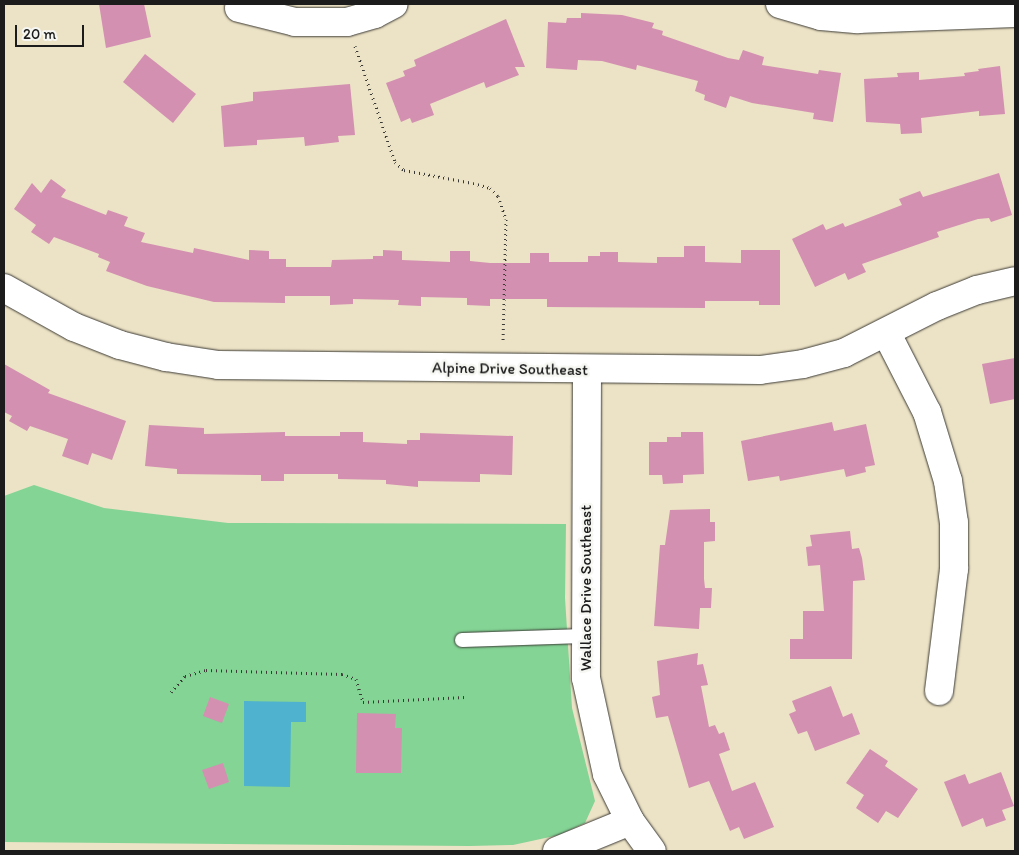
<!DOCTYPE html>
<style>
body{margin:0}
#map{position:relative;width:1019px;height:855px;overflow:hidden;background:#ece2c5;font-family:Itim,sans-serif}
div>[style]{position:absolute}
.green>*{inset:0;background:#84d495}
.water>*{inset:0;background:#4fb2ce}
.building>*{inset:0;background:#d390b1}
.path>*{height:3px;margin-top:-1.5px;transform-origin:0;background:repeating-linear-gradient(90deg,#3b3a35 0 1px,transparent 0 5px)}
.roads{filter:drop-shadow(0 0 1px #3b3a35) drop-shadow(0 0 1px #3b3a35)}
.lane>*{height:14px;margin:-7px;padding:0 7px;transform-origin:7px;border-radius:7px;background:#fff}
.street>*{height:28px;margin:-14px;padding:0 14px;transform-origin:14px;border-radius:14px;background:#fff}
span{translate:-50% -50%;white-space:nowrap;text-align:center;line-height:1.15;-webkit-text-stroke:5px #f6f6f2;paint-order:stroke}
.street-label{font-size:16px;color:#1c1c1c}
.frame{position:absolute;inset:0;border:5px solid #1c1c1c;pointer-events:none}
.scale{position:absolute;left:15px;top:25px;width:69px;height:22px;box-sizing:border-box;border:2px solid #1c1c1c;border-top:0;padding-left:6px;font-size:15px;line-height:18px;white-space:nowrap;color:#1c1c1c;-webkit-text-stroke:4px #f6f6f2;paint-order:stroke}
</style>
<div id="map">
<div class="green">
<i style="clip-path:polygon(34px 485px,104px 508px,228px 523px,566px 524px,565px 598px,572px 708px,595px 801px,585px 823px,559px 835px,513px 845px,470px 846px,4px 842px,4px 496px)"></i>
</div>
<div class="water">
<i style="clip-path:polygon(244px 701px,306px 702px,306px 722px,291px 722px,290px 787px,244px 786px)"></i>
</div>
<div class="building">
<i style="clip-path:polygon(99px 4px,144px 4px,151px 37px,106px 48px)"></i>
<i style="clip-path:polygon(581px 13px,622px 15px,654px 23px,652px 28px,663px 31px,662px 35px,728px 58px,739px 60px,743px 50px,764px 57px,762px 65px,818px 74px,819px 70px,841px 73px,833px 122px,813px 119px,814px 113px,752px 103px,730px 96px,726px 108px,704px 100px,705px 95px,695px 91px,698px 81px,637px 65px,636px 70px,602px 61px,578px 60px,577px 70px,546px 68px,548px 22px,566px 23px,567px 18px,581px 18px)"></i>
<i style="clip-path:polygon(506px 19px,525px 67px,515px 67px,519px 75px,486px 88px,484px 82px,430px 104px,434px 115px,412px 123px,410px 118px,401px 122px,386px 83px,405px 76px,403px 71px,416px 66px,414px 60px)"></i>
<i style="clip-path:polygon(145px 54px,196px 94px,173px 123px,123px 82px)"></i>
<i style="clip-path:polygon(1000px 66px,1005px 114px,979px 116px,979px 111px,921px 118px,922px 133px,901px 134px,900px 124px,866px 122px,864px 79px,898px 77px,897px 73px,919px 72px,919px 80px,965px 76px,964px 73px,979px 71px,978px 69px)"></i>
<i style="clip-path:polygon(350px 84px,355px 135px,338px 136px,339px 142px,305px 146px,304px 137px,257px 140px,257px 145px,224px 147px,221px 106px,253px 101px,253px 92px)"></i>
<i style="clip-path:polygon(999px 173px,1012px 215px,991px 222px,989px 218px,978px 219px,937px 232px,939px 237px,862px 264px,866px 272px,848px 280px,845px 273px,815px 287px,792px 239px,823px 224px,826px 230px,843px 223px,845px 227px,902px 205px,899px 199px,920px 191px,923px 197px)"></i>
<i style="clip-path:polygon(51px 179px,66px 190px,61px 197px,106px 215px,108px 210px,128px 217px,124px 226px,145px 233px,141px 242px,193px 253px,194px 248px,249px 260px,249px 250px,269px 251px,269px 259px,286px 259px,286px 267px,331px 267px,332px 260px,373px 259px,373px 256px,383px 256px,383px 250px,402px 251px,402px 260px,450px 262px,450px 251px,470px 251px,470px 261px,490px 263px,530px 263px,530px 253px,549px 253px,549px 262px,588px 262px,588px 256px,600px 256px,600px 252px,618px 252px,618px 262px,657px 263px,657px 257px,684px 257px,684px 246px,705px 246px,705px 262px,741px 263px,741px 250px,780px 250px,780px 305px,759px 305px,759px 301px,705px 301px,705px 308px,547px 307px,547px 299px,490px 299px,490px 306px,467px 305px,467px 298px,421px 297px,421px 306px,398px 305px,399px 300px,353px 299px,353px 304px,330px 305px,330px 296px,285px 296px,285px 303px,214px 302px,147px 286px,106px 271px,110px 262px,98px 257px,99px 254px,54px 237px,49px 244px,31px 232px,36px 225px,14px 209px,32px 183px,41px 193px)"></i>
<i style="clip-path:polygon(1015px 358px,1015px 399px,990px 404px,982px 364px)"></i>
<i style="clip-path:polygon(4px 364px,50px 390px,48px 393px,126px 421px,112px 460px,92px 453px,88px 465px,62px 456px,68px 439px,30px 426px,27px 431px,9px 421px,12px 416px,4px 412px)"></i>
<i style="clip-path:polygon(832px 422px,834px 431px,866px 424px,875px 465px,865px 467px,866px 472px,846px 477px,844px 469px,780px 481px,779px 476px,748px 481px,741px 441px)"></i>
<i style="clip-path:polygon(149px 425px,204px 428px,204px 434px,285px 432px,285px 436px,340px 436px,340px 432px,363px 432px,363px 442px,407px 444px,407px 440px,420px 440px,420px 433px,513px 436px,512px 475px,480px 474px,480px 482px,418px 481px,418px 487px,386px 484px,386px 480px,338px 479px,338px 474px,284px 474px,284px 481px,261px 481px,261px 475px,177px 474px,177px 469px,145px 466px)"></i>
<i style="clip-path:polygon(681px 432px,703px 432px,704px 474px,683px 475px,683px 483px,663px 484px,662px 475px,649px 475px,649px 442px,667px 442px,667px 437px,681px 437px)"></i>
<i style="clip-path:polygon(710px 509px,710px 522px,715px 522px,715px 541px,704px 542px,704px 579px,705px 588px,712px 588px,711px 608px,700px 608px,699px 629px,654px 626px,660px 545px,665px 545px,670px 510px)"></i>
<i style="clip-path:polygon(850px 531px,852px 549px,859px 548px,862px 558px,865px 580px,853px 581px,852px 659px,790px 659px,790px 639px,803px 639px,803px 611px,824px 611px,820px 565px,808px 566px,806px 547px,812px 546px,810px 535px)"></i>
<i style="clip-path:polygon(698px 653px,697px 665px,703px 664px,708px 685px,701px 686px,709px 727px,715px 725px,719px 734px,724px 732px,730px 750px,719px 754px,732px 791px,755px 782px,774px 827px,744px 839px,739px 827px,730px 831px,709px 781px,689px 788px,668px 716px,656px 718px,652px 697px,660px 695px,657px 661px)"></i>
<i style="clip-path:polygon(831px 686px,843px 717px,852px 713px,860px 734px,815px 751px,807px 731px,798px 734px,789px 714px,796px 711px,792px 701px)"></i>
<i style="clip-path:polygon(210px 697px,229px 704px,222px 723px,203px 716px)"></i>
<i style="clip-path:polygon(357px 713px,396px 714px,395px 728px,402px 728px,401px 773px,356px 773px)"></i>
<i style="clip-path:polygon(870px 749px,888px 761px,885px 766px,918px 789px,898px 818px,886px 811px,878px 823px,856px 808px,864px 795px,846px 783px)"></i>
<i style="clip-path:polygon(223px 763px,229px 782px,209px 789px,202px 770px)"></i>
<i style="clip-path:polygon(1001px 772px,1014px 806px,1002px 810px,1006px 820px,986px 827px,983px 818px,962px 827px,944px 782px,965px 774px,969px 784px)"></i>
</div>
<div class="path">
<i style="left:355px;top:46px;width:123px;rotate:71deg"></i>
<i style="left:395px;top:162px;width:12px;rotate:42deg"></i>
<i style="left:404px;top:170px;width:70px;rotate:10.7deg"></i>
<i style="left:473px;top:183px;width:18px;rotate:16deg"></i>
<i style="left:490px;top:188px;width:11px;rotate:45deg"></i>
<i style="left:498px;top:196px;width:24px;rotate:71deg"></i>
<i style="left:506px;top:219px;width:124px;rotate:91.4deg"></i>
<i style="left:171px;top:692px;width:21px;rotate:-49deg"></i>
<i style="left:185px;top:676px;width:22px;rotate:-16deg"></i>
<i style="left:206px;top:670px;width:136px;rotate:1.7deg"></i>
<i style="left:342px;top:674px;width:15px;rotate:20deg"></i>
<i style="left:356px;top:679px;width:24px;rotate:73deg"></i>
<i style="left:363px;top:702px;width:102px;rotate:-2.8deg"></i>
</div>
<div class="roads">
<div class="lane">
<i style="left:462px;top:640px;width:122px;rotate:-1.9deg"></i>
</div>
<div class="street">
<i style="left:780px;top:4px;width:43px;rotate:16.3deg"></i>
<i style="left:821px;top:16px;width:37px;rotate:5deg"></i>
<i style="left:858px;top:19px;width:157px;rotate:-2.2deg"></i>
<i style="left:239px;top:8px;width:58px;rotate:14deg"></i>
<i style="left:295px;top:22px;width:52px"></i>
<i style="left:347px;top:22px;width:29px;rotate:-16deg"></i>
<i style="left:375px;top:14px;width:21px;rotate:-28deg"></i>
<i style="left:4px;top:288px;width:80px;rotate:29.1deg"></i>
<i style="left:74px;top:327px;width:49px;rotate:21.4deg"></i>
<i style="left:120px;top:345px;width:48px;rotate:14.6deg"></i>
<i style="left:166px;top:357px;width:53px;rotate:8.7deg"></i>
<i style="left:218px;top:365px;width:542px;rotate:0.53deg"></i>
<i style="left:760px;top:370px;width:43px;rotate:-7.9deg"></i>
<i style="left:803px;top:364px;width:42px;rotate:-15deg"></i>
<i style="left:844px;top:353px;width:104px;rotate:-26.8deg"></i>
<i style="left:937px;top:306px;width:43px;rotate:-21.8deg"></i>
<i style="left:977px;top:290px;width:39px;rotate:-13deg"></i>
<i style="left:887px;top:334px;width:88px;rotate:62.9deg"></i>
<i style="left:927px;top:412px;width:72px;rotate:73.1deg"></i>
<i style="left:948px;top:481px;width:42px;rotate:81.9deg"></i>
<i style="left:954px;top:523px;width:46px;rotate:90deg"></i>
<i style="left:954px;top:569px;width:123px;rotate:97deg"></i>
<i style="left:587px;top:370px;width:308px;rotate:90.2deg"></i>
<i style="left:586px;top:678px;width:98px;rotate:77.7deg"></i>
<i style="left:607px;top:774px;width:52px;rotate:63.9deg"></i>
<i style="left:630px;top:821px;width:37px;rotate:54deg"></i>
<i style="left:557px;top:851px;width:79px;rotate:-22.3deg"></i>
</div>
</div>
<div class="street-label">
<span style="left:510px;top:369px;rotate:1deg">Alpine Drive Southeast</span>
<span style="left:586px;top:588px;rotate:-90deg">Wallace Drive Southeast</span>
</div>
<div class="frame"></div>
<div class="scale">20 m</div>
</div>
